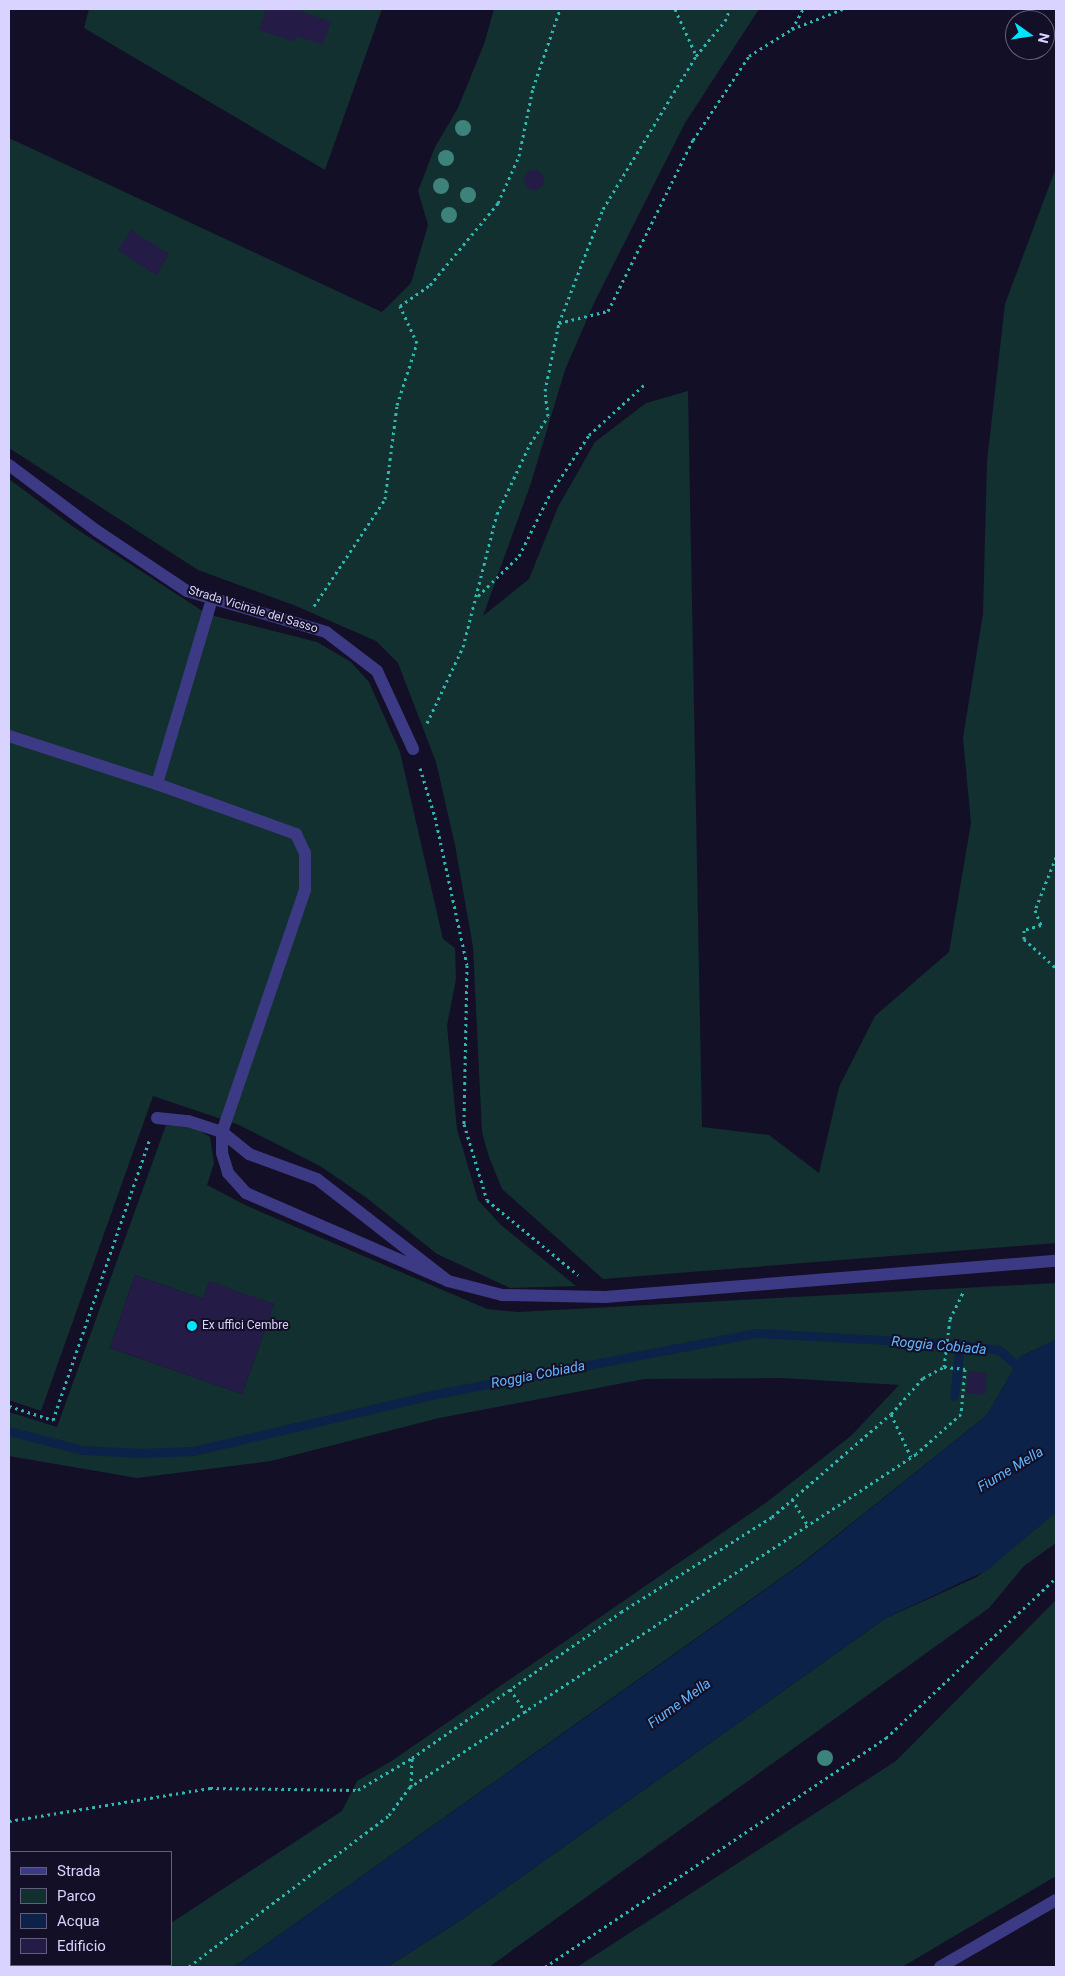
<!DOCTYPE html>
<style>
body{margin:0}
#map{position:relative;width:1065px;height:1976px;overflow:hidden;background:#130f26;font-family:Roboto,sans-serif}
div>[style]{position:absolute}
.green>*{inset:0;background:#12302f}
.water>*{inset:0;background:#0c2248}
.stream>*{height:9px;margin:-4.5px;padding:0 4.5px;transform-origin:4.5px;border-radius:4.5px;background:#0c2248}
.building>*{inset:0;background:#241b47}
.round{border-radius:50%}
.path>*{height:3px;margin-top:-1.5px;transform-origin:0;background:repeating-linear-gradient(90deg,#2fb8b0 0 2.5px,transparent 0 6.5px)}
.service>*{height:12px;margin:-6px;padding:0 6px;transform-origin:6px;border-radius:6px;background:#3d3a85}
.minor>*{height:12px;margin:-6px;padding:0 6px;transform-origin:6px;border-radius:6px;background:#3d3a85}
.trees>*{width:16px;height:16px;margin:-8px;border-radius:50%;background:#3d827b}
.dots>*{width:14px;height:14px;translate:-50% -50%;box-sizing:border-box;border:2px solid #130f26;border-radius:50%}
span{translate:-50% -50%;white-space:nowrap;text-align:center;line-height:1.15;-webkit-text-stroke:4px #130f26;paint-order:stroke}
.street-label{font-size:12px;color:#d9d4ff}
.poi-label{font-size:12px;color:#d9d4ff}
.left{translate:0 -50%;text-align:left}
.water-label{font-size:14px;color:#62b6ff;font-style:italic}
.frame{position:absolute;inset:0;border:10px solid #d9d4ff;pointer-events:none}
.legend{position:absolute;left:10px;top:1851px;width:162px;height:115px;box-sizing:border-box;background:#130f26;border:1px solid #625e7d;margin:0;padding:6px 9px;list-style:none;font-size:15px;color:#d9d4ff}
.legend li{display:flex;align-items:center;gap:10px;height:25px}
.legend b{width:25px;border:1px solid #625e7d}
.north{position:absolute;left:1005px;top:10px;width:50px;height:50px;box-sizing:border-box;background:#130f26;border:1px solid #625e7d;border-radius:50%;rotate:103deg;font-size:14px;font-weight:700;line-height:20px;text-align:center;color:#d9d4ff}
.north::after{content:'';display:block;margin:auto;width:18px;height:22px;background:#00e5ff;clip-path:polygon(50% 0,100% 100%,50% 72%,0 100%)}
</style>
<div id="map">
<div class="green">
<i style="clip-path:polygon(89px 9px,382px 9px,325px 170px,84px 28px)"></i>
<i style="clip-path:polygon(494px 9px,759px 9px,685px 123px,594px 303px,565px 370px,531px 483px,483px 616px,529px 579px,558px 507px,595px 442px,646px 403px,688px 391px,702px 1127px,769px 1135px,819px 1173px,839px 1087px,875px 1016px,949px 952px,971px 823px,963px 738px,983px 614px,987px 461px,1005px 304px,1056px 168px,1056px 1243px,603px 1279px,502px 1189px,489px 1157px,482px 1132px,473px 947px,455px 845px,436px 762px,398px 663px,376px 641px,296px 606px,198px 570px,9px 448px,9px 138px,382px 312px,411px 283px,428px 225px,418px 191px,435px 147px,458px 108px,484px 44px)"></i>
<i style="clip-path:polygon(9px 479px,72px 526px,207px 614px,317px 642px,351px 662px,369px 682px,400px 752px,443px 939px,455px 948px,456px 979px,447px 1026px,457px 1129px,478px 1200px,501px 1225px,576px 1286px,510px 1288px,437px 1254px,368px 1199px,320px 1166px,239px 1125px,153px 1096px,41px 1411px,9px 1400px)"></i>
<i style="clip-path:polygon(evenodd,166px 1125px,196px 1128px,210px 1137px,214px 1163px,207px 1185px,247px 1206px,487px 1309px,518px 1312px,1056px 1283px,1056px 1340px,1021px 1356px,987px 1415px,802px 1563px,234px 1967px,104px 1967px,171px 1965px,171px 1923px,342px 1811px,357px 1781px,393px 1760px,767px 1502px,852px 1435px,899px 1385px,782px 1378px,645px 1379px,439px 1418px,271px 1461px,137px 1478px,9px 1456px,9px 1412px,57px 1427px,166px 1125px,135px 1275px,203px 1299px,209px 1282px,274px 1304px,242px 1394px,110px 1348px,135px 1275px)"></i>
<i style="clip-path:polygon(1056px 1512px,1056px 1543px,1024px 1566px,989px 1608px,489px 1967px,387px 1967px,458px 1922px,886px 1618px,977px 1577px)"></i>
<i style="clip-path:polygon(1056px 1600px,1056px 1876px,902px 1967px,577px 1967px,896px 1761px)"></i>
</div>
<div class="water">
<i style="clip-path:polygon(1056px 1340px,1056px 1512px,989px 1569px,886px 1618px,458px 1922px,387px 1967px,234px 1967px,803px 1563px,987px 1415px,1021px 1356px)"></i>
</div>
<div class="stream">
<i style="left:954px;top:1396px;width:51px;rotate:-83.3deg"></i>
<i style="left:9px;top:1431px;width:75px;rotate:14.6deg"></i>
<i style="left:82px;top:1450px;width:59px;rotate:2.9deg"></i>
<i style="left:141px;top:1453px;width:52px;rotate:-2.2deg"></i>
<i style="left:193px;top:1451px;width:250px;rotate:-13.2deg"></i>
<i style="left:436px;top:1394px;width:325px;rotate:-10.8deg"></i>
<i style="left:755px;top:1333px;width:201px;rotate:3.1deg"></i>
<i style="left:956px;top:1344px;width:43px;rotate:7.9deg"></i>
<i style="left:999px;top:1350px;width:33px;rotate:40deg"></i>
</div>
<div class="building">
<i style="clip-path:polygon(266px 9px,294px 9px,331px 22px,323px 45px,296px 36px,295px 42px,259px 30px)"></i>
<i class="round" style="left:524px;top:170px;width:20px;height:20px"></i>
<i style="clip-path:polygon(131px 230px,169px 254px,156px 275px,118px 250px)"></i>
<i style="clip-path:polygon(135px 1275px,203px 1299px,209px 1281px,274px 1304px,242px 1394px,110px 1348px)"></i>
<i style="clip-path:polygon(969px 1371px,987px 1373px,985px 1395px,966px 1393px)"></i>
</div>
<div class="path">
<i style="left:675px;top:9px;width:51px;rotate:65.5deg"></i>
<i style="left:792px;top:29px;width:55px;rotate:-21.4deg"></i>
<i style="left:559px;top:323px;width:50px;rotate:-13.8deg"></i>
<i style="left:608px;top:311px;width:191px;rotate:-63.6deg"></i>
<i style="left:693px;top:140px;width:101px;rotate:-56.3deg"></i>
<i style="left:749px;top:56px;width:51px;rotate:-32.1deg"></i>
<i style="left:792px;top:29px;width:23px;rotate:-61deg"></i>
<i style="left:478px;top:596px;width:57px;rotate:-44.3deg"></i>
<i style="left:519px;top:556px;width:72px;rotate:-63.4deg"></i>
<i style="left:551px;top:492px;width:69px;rotate:-56.3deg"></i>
<i style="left:589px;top:435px;width:74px;rotate:-42.3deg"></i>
<i style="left:314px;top:606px;width:128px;rotate:-56.4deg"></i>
<i style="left:385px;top:499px;width:95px;rotate:-82.7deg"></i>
<i style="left:397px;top:405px;width:65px;rotate:-72.1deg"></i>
<i style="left:417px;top:343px;width:41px;rotate:-114.7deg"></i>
<i style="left:400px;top:306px;width:37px;rotate:-35deg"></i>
<i style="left:430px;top:285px;width:107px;rotate:-50.3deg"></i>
<i style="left:498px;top:203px;width:51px;rotate:-65.9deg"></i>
<i style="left:519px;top:156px;width:69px;rotate:-78.4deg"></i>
<i style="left:533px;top:88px;width:83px;rotate:-71.1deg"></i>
<i style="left:427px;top:723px;width:84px;rotate:-64.7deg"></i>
<i style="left:463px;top:647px;width:137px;rotate:-75.7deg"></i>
<i style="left:497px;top:514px;width:77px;rotate:-64.8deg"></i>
<i style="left:530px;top:444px;width:33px;rotate:-57deg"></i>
<i style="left:548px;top:416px;width:25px;rotate:-97deg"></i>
<i style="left:545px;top:391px;width:69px;rotate:-78.4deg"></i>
<i style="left:559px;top:323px;width:122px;rotate:-68.9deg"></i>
<i style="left:603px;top:209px;width:179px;rotate:-58.7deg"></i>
<i style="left:696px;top:56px;width:45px;rotate:-50.4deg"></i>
<i style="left:725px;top:21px;width:13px;rotate:-67deg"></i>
<i style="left:420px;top:768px;width:51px;rotate:73deg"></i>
<i style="left:435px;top:817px;width:151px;rotate:77.8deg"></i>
<i style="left:467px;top:965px;width:159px;rotate:91.1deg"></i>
<i style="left:464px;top:1124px;width:79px;rotate:73.2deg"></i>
<i style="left:487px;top:1200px;width:118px;rotate:39.5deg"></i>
<i style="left:1056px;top:857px;width:57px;rotate:111.6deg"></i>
<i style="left:1035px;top:910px;width:16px;rotate:68deg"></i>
<i style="left:1041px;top:925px;width:18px;rotate:164deg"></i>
<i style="left:1024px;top:930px;width:9px;rotate:90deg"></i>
<i style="left:1024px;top:939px;width:43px;rotate:42.2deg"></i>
<i style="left:944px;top:1367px;width:48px;rotate:-82.9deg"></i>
<i style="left:950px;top:1319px;width:32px;rotate:-64deg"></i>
<i style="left:9px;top:1406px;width:46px;rotate:17.7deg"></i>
<i style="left:53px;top:1420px;width:298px;rotate:-71deg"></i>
<i style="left:891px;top:1414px;width:47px;rotate:65.1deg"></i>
<i style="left:792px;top:1499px;width:31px;rotate:59deg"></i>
<i style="left:510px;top:1689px;width:29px;rotate:56deg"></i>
<i style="left:411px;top:1787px;width:29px;rotate:-88deg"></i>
<i style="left:9px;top:1821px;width:204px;rotate:-9.3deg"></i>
<i style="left:210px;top:1788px;width:148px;rotate:0.8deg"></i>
<i style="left:358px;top:1790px;width:63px;rotate:-30.7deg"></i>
<i style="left:412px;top:1758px;width:255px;rotate:-34.9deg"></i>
<i style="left:621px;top:1612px;width:178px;rotate:-32.2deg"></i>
<i style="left:772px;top:1517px;width:157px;rotate:-40.9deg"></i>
<i style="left:891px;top:1414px;width:48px;rotate:-48.4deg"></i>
<i style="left:923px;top:1378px;width:24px;rotate:-28deg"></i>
<i style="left:944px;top:1367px;width:21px;rotate:5deg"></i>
<i style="left:965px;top:1369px;width:45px;rotate:95.1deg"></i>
<i style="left:961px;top:1414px;width:60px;rotate:138.4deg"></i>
<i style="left:916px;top:1454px;width:606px;rotate:146.65deg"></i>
<i style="left:410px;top:1787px;width:36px;rotate:127deg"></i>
<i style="left:388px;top:1816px;width:251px;rotate:142.9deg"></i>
<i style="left:545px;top:1967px;width:411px;rotate:-33.9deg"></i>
<i style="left:886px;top:1738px;width:233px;rotate:-43.3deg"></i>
</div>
<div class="service">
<i style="left:212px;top:599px;width:193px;rotate:106.6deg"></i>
<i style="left:157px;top:784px;width:148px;rotate:19.8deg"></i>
<i style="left:296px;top:834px;width:21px;rotate:65deg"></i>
<i style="left:305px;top:853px;width:37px;rotate:90deg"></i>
<i style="left:305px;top:890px;width:256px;rotate:108.9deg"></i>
<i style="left:222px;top:1132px;width:21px;rotate:90deg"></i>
<i style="left:222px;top:1153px;width:21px;rotate:73deg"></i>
<i style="left:228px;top:1173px;width:27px;rotate:48deg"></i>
<i style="left:246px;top:1193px;width:220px;rotate:23.5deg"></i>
<i style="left:9px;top:736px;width:156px;rotate:18deg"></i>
<i style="left:157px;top:1118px;width:31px;rotate:6deg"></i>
<i style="left:188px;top:1121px;width:36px;rotate:18deg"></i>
<i style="left:222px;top:1132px;width:35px;rotate:39deg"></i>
<i style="left:249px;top:1154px;width:72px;rotate:20.2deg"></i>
<i style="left:317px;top:1179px;width:166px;rotate:37.9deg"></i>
<i style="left:448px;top:1281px;width:56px;rotate:14.5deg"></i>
<i style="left:502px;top:1295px;width:103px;rotate:1.1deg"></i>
</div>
<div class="minor">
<i style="left:9px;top:465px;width:110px;rotate:36.9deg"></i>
<i style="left:97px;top:531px;width:108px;rotate:33.7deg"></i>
<i style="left:187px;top:591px;width:145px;rotate:16.4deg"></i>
<i style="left:326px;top:632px;width:64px;rotate:37.4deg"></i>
<i style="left:377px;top:671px;width:86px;rotate:65.2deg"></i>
<i style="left:605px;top:1297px;width:452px;rotate:-4.6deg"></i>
<i style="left:940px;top:1967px;width:134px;rotate:-30deg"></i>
</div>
<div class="trees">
<i style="left:463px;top:128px"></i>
<i style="left:446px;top:158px"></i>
<i style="left:441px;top:186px"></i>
<i style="left:468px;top:195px"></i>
<i style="left:449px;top:215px"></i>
<i style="left:825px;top:1758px"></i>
</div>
<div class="dots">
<i style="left:192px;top:1326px;background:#00e5ff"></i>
</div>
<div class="street-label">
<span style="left:253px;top:610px;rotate:17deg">Strada Vicinale del Sasso</span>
</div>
<div class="poi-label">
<span class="left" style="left:202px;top:1326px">Ex uffici Cembre</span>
</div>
<div class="water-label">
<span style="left:939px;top:1345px;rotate:5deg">Roggia Cobiada</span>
<span style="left:538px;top:1374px;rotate:-11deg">Roggia Cobiada</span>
<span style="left:1010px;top:1469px;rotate:-31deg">Fiume Mella</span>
<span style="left:679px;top:1703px;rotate:-36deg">Fiume Mella</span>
</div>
<div class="frame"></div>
<ul class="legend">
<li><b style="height:6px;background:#3d3a85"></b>Strada</li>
<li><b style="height:14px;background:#12302f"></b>Parco</li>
<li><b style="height:14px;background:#0c2248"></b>Acqua</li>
<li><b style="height:14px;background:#241b47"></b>Edificio</li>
</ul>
<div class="north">N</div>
</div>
